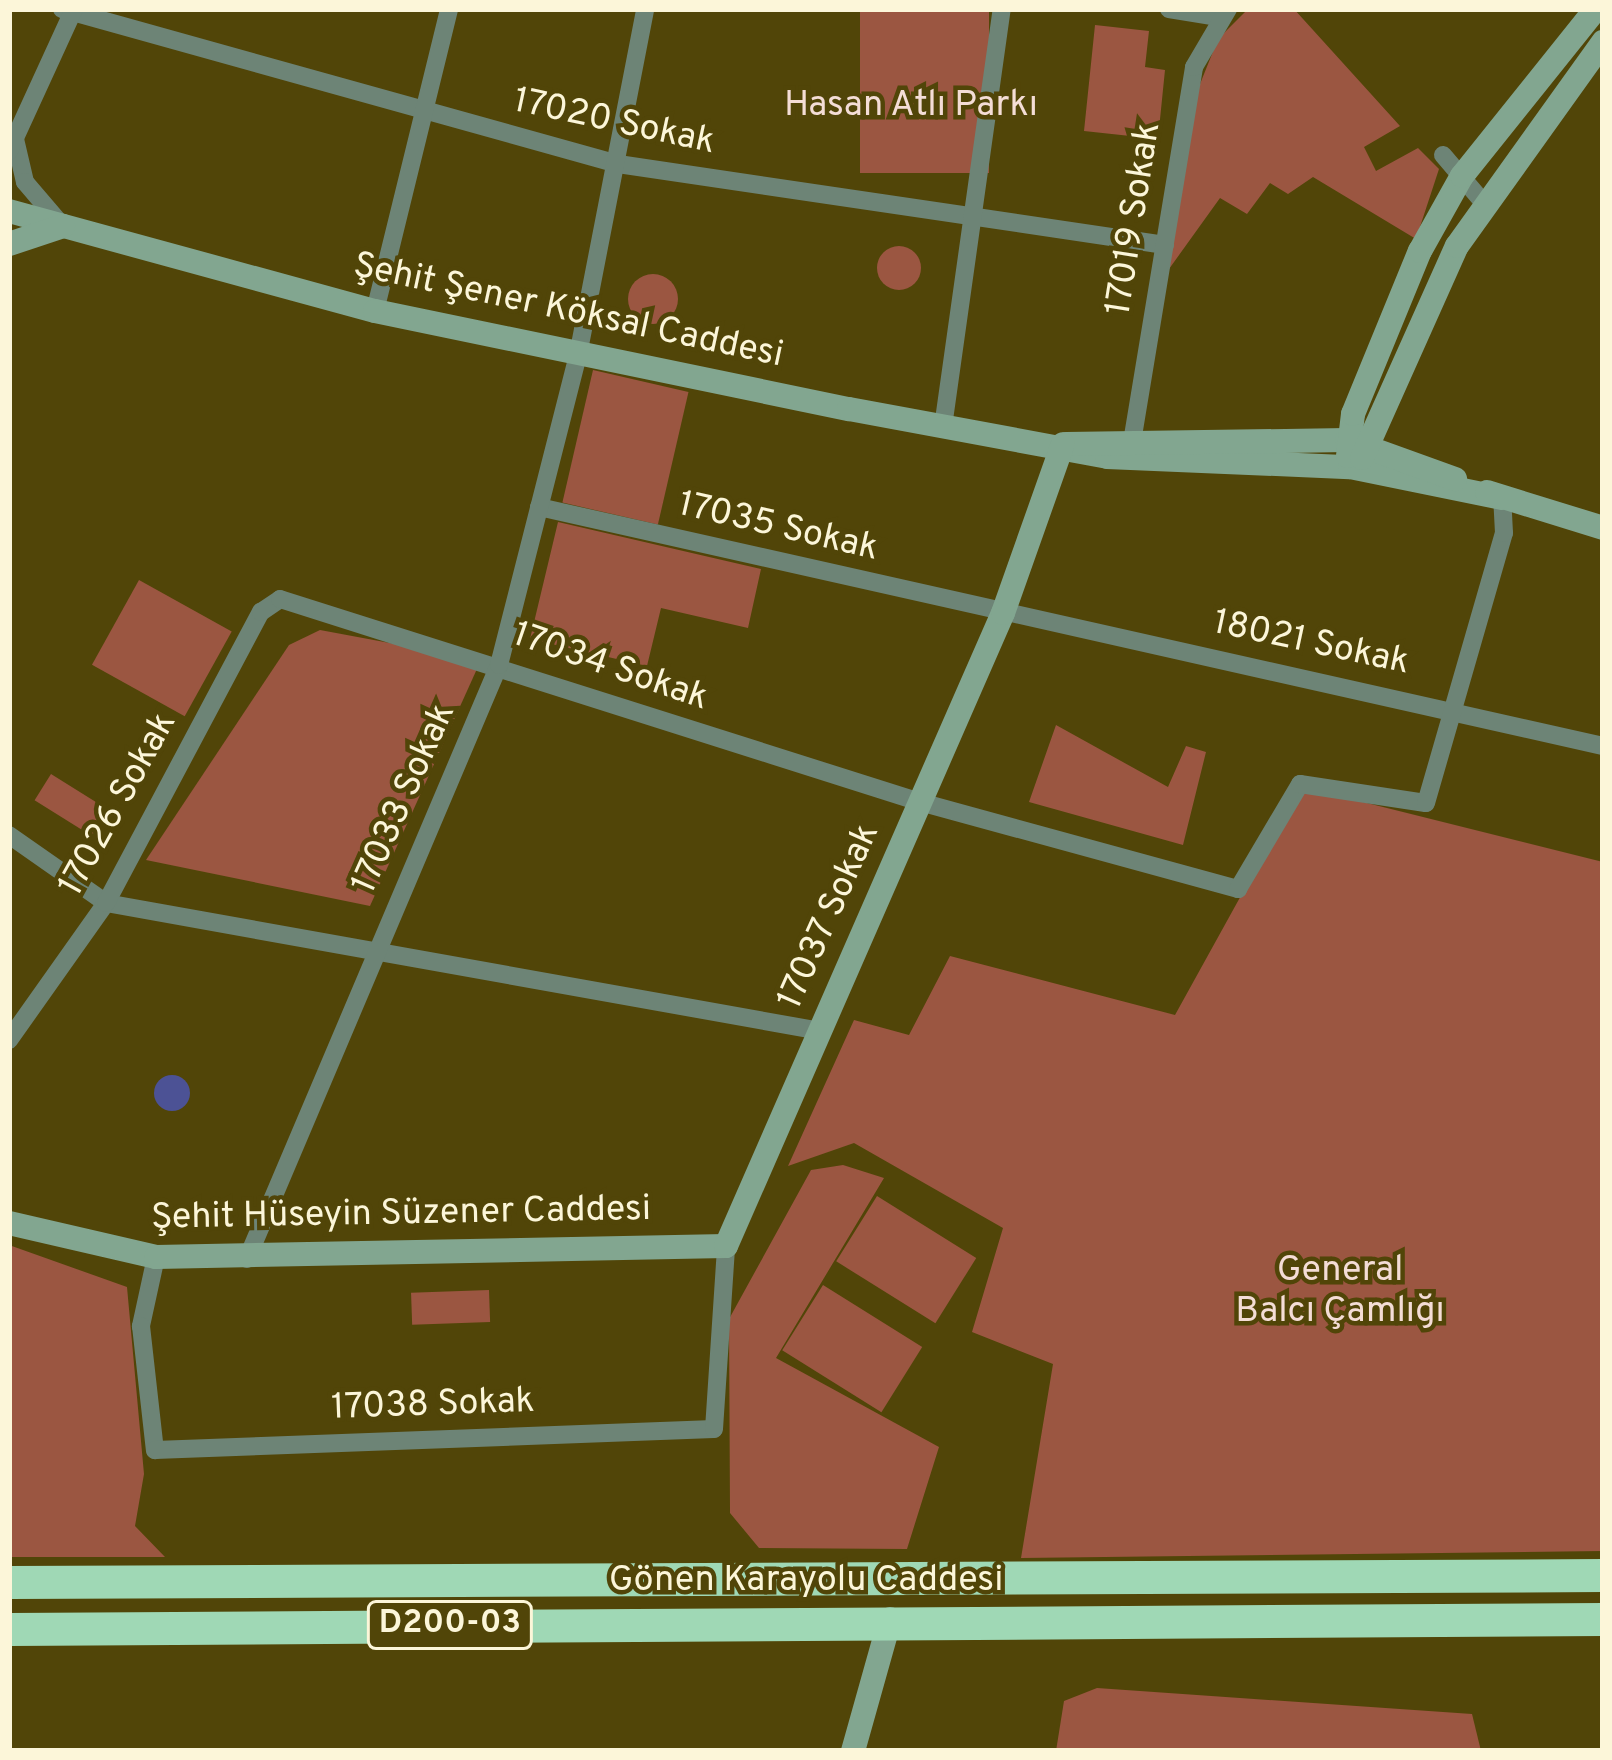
<!DOCTYPE html>
<html>
<head>
<meta charset="utf-8">
<style>
  body { margin:0 }
  #map { position:relative; width:1612px; height:1760px; overflow:hidden; background:#514508; font-family:Overpass,sans-serif }
  div>[style] { position:absolute }
  [style*='--x'] { left:calc(var(--x)*1px); top:calc(var(--y)*1px); width:calc(var(--w)*1px); rotate:calc(var(--a)*1deg) }
  .green>* { inset:0; background:#9b5641; transform-origin:0 0 }
  .round { border-radius:50% }
  .water>* { inset:0; background:#4c5295 }
  .street>* { height:18px; margin:-9px; padding:0 9px; transform-origin:9px; border-radius:9px; background:#6d8476 }
  .secondary>* { height:24px; margin:-12px; padding:0 12px; transform-origin:12px; border-radius:12px; background:#82a690 }
  .highway>* { height:33px; margin:-16.5px; padding:0 16.5px; transform-origin:16.5px; border-radius:16.5px; background:#9fd8b5 }
  span { translate:-50% -50%; white-space:nowrap; text-align:center; line-height:1.15; -webkit-text-stroke:9px #514508; paint-order:stroke }
  .shield-label span { padding:3px 9px; background:#514508; border:3px solid; border-radius:9px; -webkit-text-stroke-width:0 }
  .shield-label { font-size:33px; color:#fcf6d9; font-weight:700 }
  .park-label { font-size:36px; color:#f4ddd6 }
  .street-label { font-size:36px; color:#fcf6d9 }
  .frame { position:absolute; inset:0; border:12px solid #fcf6d9; pointer-events:none }
</style>
</head>
<body>
<div id="map">
  <div class="green">
    <div style="left:860px;top:9px;width:129px;height:164px"></div>
    <div style="clip-path:polygon(1248px 9px,1294px 9px,1400px 126px,1364px 147px,1376px 171px,1418px 148px,1439px 169px,1416px 239px,1313px 177px,1288px 194px,1270px 183px,1247px 214px,1220px 198px,1164px 276px,1194px 99px,1218px 39px)"></div>
    <div style="clip-path:polygon(1095px 25px,1149px 31px,1145px 67px,1165px 70px,1158px 139px,1084px 131px)"></div>
    <div class="round" style="left:877px;top:246px;width:44px;height:44px"></div>
    <div class="round" style="left:628px;top:274px;width:50px;height:50px"></div>
    <div style="left:593px;top:370px;width:98px;height:136px;rotate:13deg"></div>
    <div style="clip-path:polygon(558px 522px,761px 569px,748px 628px,661px 608px,647px 666px,530px 639px)"></div>
    <div style="left:139px;top:580px;width:106px;height:97px;rotate:29deg"></div>
    <div style="clip-path:polygon(320px 630px,481px 660px,370px 906px,146px 860px,289px 645px)"></div>
    <div style="clip-path:polygon(1056px 725px,1168px 787px,1186px 746px,1206px 752px,1183px 845px,1029px 802px)"></div>
    <div style="left:51px;top:774px;width:68px;height:31px;rotate:32deg"></div>
    <div style="clip-path:polygon(1311px 789px,1603px 862px,1603px 1551px,1021px 1558px,1053px 1364px,972px 1332px,1003px 1228px,854px 1143px,788px 1166px,854px 1020px,909px 1035px,950px 956px,1175px 1015px,1295px 798px)"></div>
    <div style="clip-path:polygon(843px 1165px,884px 1178px,776px 1358px,939px 1447px,907px 1549px,759px 1548px,730px 1513px,729px 1319px,811px 1170px)"></div>
    <div style="left:877px;top:1196px;width:117px;height:77px;rotate:32deg"></div>
    <div style="clip-path:polygon(9px 1245px,127px 1287px,144px 1474px,135px 1526px,165px 1557px,9px 1557px)"></div>
    <div style="left:823px;top:1285px;width:117px;height:77px;rotate:32deg"></div>
    <div style="left:489px;top:1290px;width:32px;height:78px;rotate:88deg"></div>
    <div style="clip-path:polygon(1097px 1688px,1472px 1714px,1481px 1751px,1056px 1751px,1064px 1701px)"></div>
  </div>
  <div class="water">
    <div class="round" style="left:154px;top:1075px;width:36px;height:36px"></div>
  </div>
  <div class="street">
    <div style="--x:62;--y:9;--w:577;--a:15.58"></div>
    <div style="--x:618;--y:164;--w:553;--a:8.42"></div>
    <div style="--x:1169;--y:9;--w:50;--a:9.3"></div>
    <div style="--x:15;--y:139;--w:44;--a:76.9"></div>
    <div style="--x:25;--y:182;--w:54;--a:49.5"></div>
    <div style="--x:9;--y:151;--w:156;--a:-65.4"></div>
    <div style="--x:1443;--y:155;--w:62;--a:49.6"></div>
    <div style="--x:375;--y:311;--w:311;--a:-76.2"></div>
    <div style="--x:943;--y:427;--w:422;--a:-82"></div>
    <div style="--x:1133;--y:436;--w:374;--a:-80.6"></div>
    <div style="--x:1194;--y:67;--w:67;--a:-59.6"></div>
    <div style="--x:539;--y:507;--w:1091;--a:12.66"></div>
    <div style="--x:9;--y:835;--w:118;--a:35"></div>
    <div style="--x:106;--y:903;--w:725;--a:10.16"></div>
    <div style="--x:9;--y:1040;--w:168;--a:-54.7"></div>
    <div style="--x:106;--y:903;--w:330;--a:-62"></div>
    <div style="--x:261;--y:612;--w:23;--a:-34"></div>
    <div style="--x:280;--y:599;--w:671;--a:17.6"></div>
    <div style="--x:920;--y:802;--w:330;--a:15.3"></div>
    <div style="--x:1238;--y:889;--w:122;--a:-59.4"></div>
    <div style="--x:1300;--y:784;--w:127;--a:8.6"></div>
    <div style="--x:1426;--y:803;--w:281;--a:-73.9"></div>
    <div style="--x:1504;--y:533;--w:35;--a:-93"></div>
    <div style="--x:156;--y:1257;--w:71;--a:102.3"></div>
    <div style="--x:141;--y:1326;--w:125;--a:83.6"></div>
    <div style="--x:155;--y:1450;--w:559;--a:-2.15"></div>
    <div style="--x:714;--y:1429;--w:183;--a:-86.2"></div>
    <div style="--x:247;--y:1259;--w:645;--a:-67.01"></div>
    <div style="--x:499;--y:665;--w:325;--a:-75.7"></div>
    <div style="--x:579;--y:350;--w:347;--a:-79"></div>
  </div>
  <div class="secondary">
    <div style="--x:9;--y:211;--w:379;--a:15.3"></div>
    <div style="--x:375;--y:311;--w:484;--a:11.7"></div>
    <div style="--x:849;--y:409;--w:262;--a:10.5"></div>
    <div style="--x:1107;--y:457;--w:243;--a:2.4"></div>
    <div style="--x:1350;--y:467;--w:155;--a:11.5"></div>
    <div style="--x:9;--y:244;--w:57;--a:-18.4"></div>
    <div style="--x:1066;--y:444;--w:281;--a:-0.8"></div>
    <div style="--x:1347;--y:440;--w:115;--a:19.9"></div>
    <div style="--x:1348;--y:456;--w:42;--a:-83.2"></div>
    <div style="--x:1353;--y:414;--w:176;--a:-67.7"></div>
    <div style="--x:1420;--y:251;--w:86;--a:-60.8"></div>
    <div style="--x:1462;--y:176;--w:214;--a:-51.3"></div>
    <div style="--x:1362;--y:458;--w:232;--a:-65.9"></div>
    <div style="--x:1457;--y:246;--w:251;--a:-54.4"></div>
    <div style="--x:1487;--y:492;--w:121;--a:17.2"></div>
    <div style="--x:9;--y:1223;--w:151;--a:13"></div>
    <div style="--x:156;--y:1257;--w:570;--a:-1.11"></div>
    <div style="--x:726;--y:1246;--w:691;--a:-66.37"></div>
    <div style="--x:1003;--y:613;--w:179;--a:-70.5"></div>
    <div style="--x:853;--y:1751;--w:137;--a:-74.3"></div>
  </div>
  <div class="highway">
    <div style="--x:9;--y:1582;--w:1594;--a:-0.25"></div>
    <div style="--x:9;--y:1629;--w:1594;--a:-0.36"></div>
  </div>
  <div class="shield-label">
    <span style="left:450px;top:1625px">D200-03</span>
  </div>
  <div class="park-label">
    <span style="left:911px;top:107px">Hasan Atlı Parkı</span>
    <span style="left:1340px;top:1292px">General<br>Balcı Çamlığı</span>
  </div>
  <div class="street-label">
    <span style="left:614px;top:123px;rotate:12deg">17020 Sokak</span>
    <span style="left:1135px;top:219px;rotate:-81deg">17019 Sokak</span>
    <span style="left:568px;top:312px;rotate:12deg">Şehit Şener Köksal Caddesi</span>
    <span style="left:778px;top:528px;rotate:13deg">17035 Sokak</span>
    <span style="left:1311px;top:644px;rotate:12deg">18021 Sokak</span>
    <span style="left:610px;top:668px;rotate:19deg">17034 Sokak</span>
    <span style="left:405px;top:799px;rotate:-66deg">17033 Sokak</span>
    <span style="left:119px;top:805px;rotate:-61deg">17026 Sokak</span>
    <span style="left:830px;top:917px;rotate:-66deg">17037 Sokak</span>
    <span style="left:401px;top:1215px;rotate:-1deg">Şehit Hüseyin Süzener Caddesi</span>
    <span style="left:433px;top:1406px;rotate:-2deg">17038 Sokak</span>
    <span style="left:806px;top:1582px">Gönen Karayolu Caddesi</span>
  </div>
  <div class="frame"></div>
</div>
</body>
</html>
